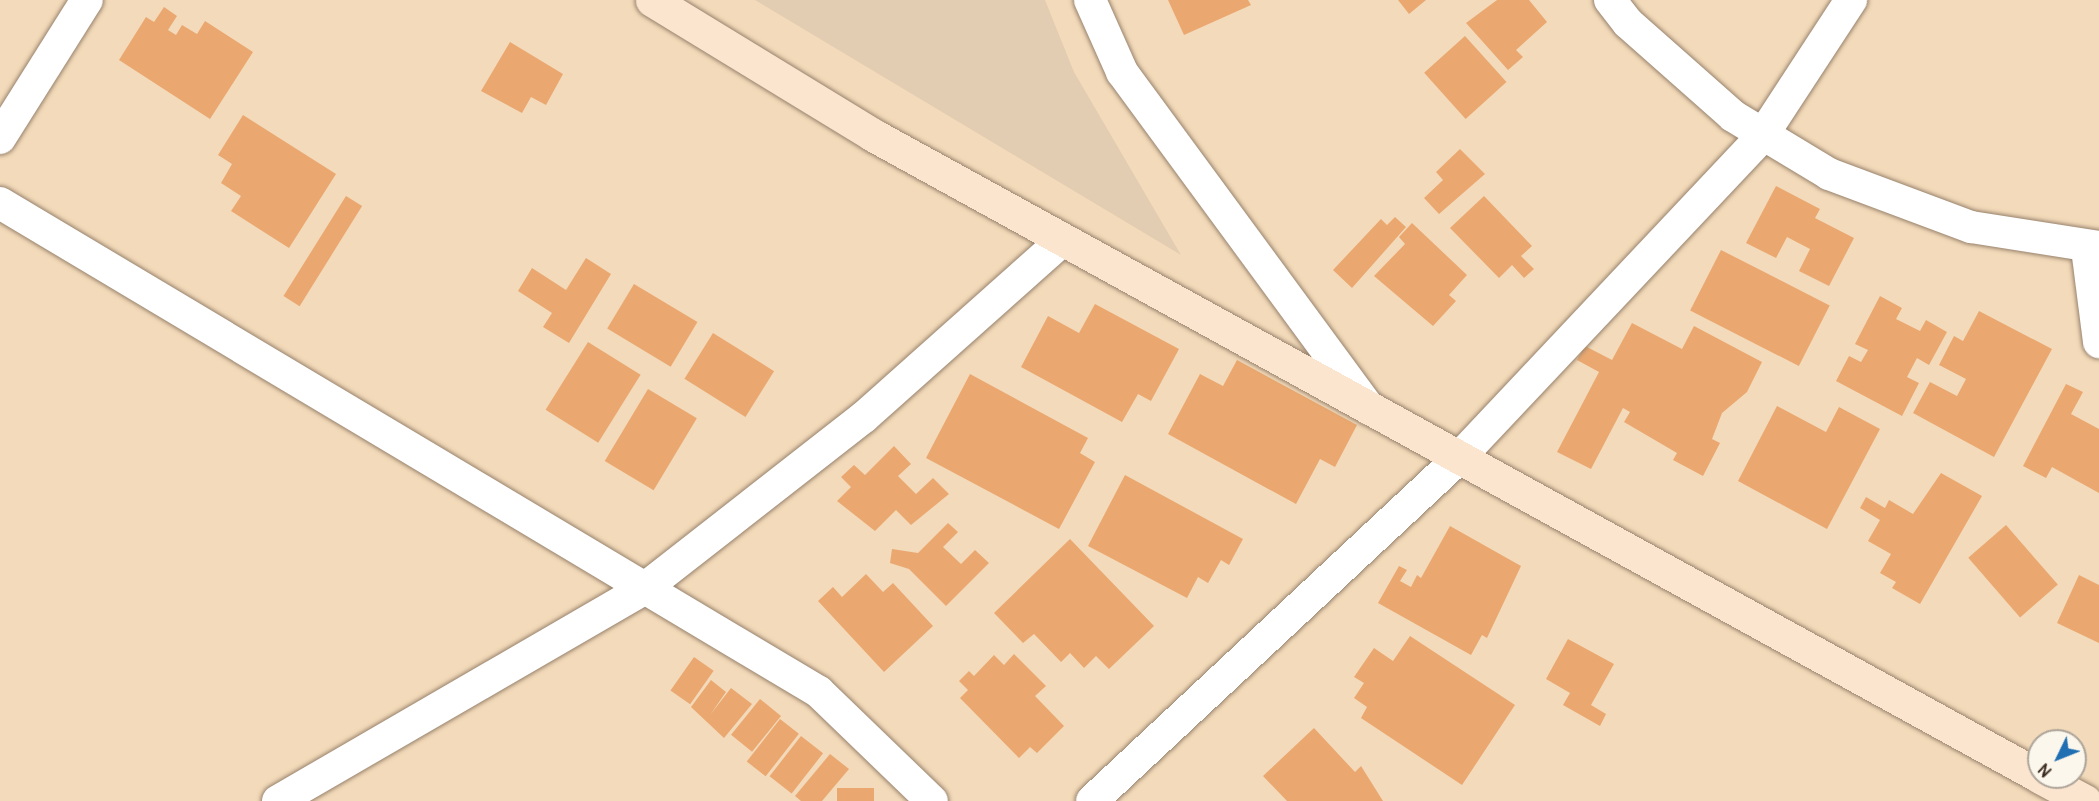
<!DOCTYPE html>
<html>
<head>
<meta charset="utf-8">
<style>
  body { margin:0 }
  #map { position:relative; width:2099px; height:801px; overflow:hidden; background:#f3daba; font-family:Pangolin,sans-serif }
  div>[style] { position:absolute }
  [style*='--x'] { left:calc(var(--x)*1px); top:calc(var(--y)*1px); width:calc(var(--w)*1px); rotate:calc(var(--a)*1deg) }
  .built>* { inset:0; background:#e3cdb2 }
  .building>* { inset:0; background:#eaa870; transform-origin:0 0 }
  .roads { filter:drop-shadow(0 0 2px #97826c) drop-shadow(0 0 2px #97826c) }
  .street>* { height:32px; margin:-16px; padding:0 16px; transform-origin:16px; border-radius:16px; background:#fff }
  .secondary>* { height:33px; margin:-16.5px; padding:0 16.5px; transform-origin:16.5px; border-radius:16.5px; background:#fce5cf }
  span { translate:-50% -50%; white-space:nowrap; text-align:center; line-height:1.15; -webkit-text-stroke:4.5px #fbf7ec; paint-order:stroke }
  .north { position:absolute; left:2027px; top:729px; width:60px; height:60px; box-sizing:border-box; background:#fbf7ec; border:2px solid #aea59a; border-radius:50%; rotate:227deg; font-size:16px; font-weight:700; line-height:24px; text-align:center; color:#3b2a1e }
  .north::after { content:''; display:block; margin:auto; width:21px; height:27px; background:#1f6fb2; clip-path:polygon(50% 0,100% 100%,50% 72%,0 100%) }
</style>
</head>
<body>
<div id="map">
  <div class="built">
    <div style="clip-path:polygon(755px 0,1045px 0,1074px 72px,1181px 255px)"></div>
  </div>
  <div class="building">
    <div style="clip-path:polygon(1168px 0,1248px 0,1251px 5px,1184px 35px)"></div>
    <div style="clip-path:polygon(1398px 0,1426px 0,1409px 14px)"></div>
    <div style="clip-path:polygon(1497px 0,1529px 0,1547px 22px,1516px 50px,1523px 57px,1508px 70px,1466px 23px)"></div>
    <div style="clip-path:polygon(164px 7px,177px 16px,168px 30px,176px 35px,182px 25px,197px 34px,205px 21px,253px 52px,210px 119px,119px 60px,146px 17px,154px 22px)"></div>
    <div style="left:1465px;top:36px;width:62px;height:55px;rotate:48deg"></div>
    <div style="clip-path:polygon(510px 42px,563px 74px,546px 105px,531px 97px,522px 113px,481px 91px)"></div>
    <div style="clip-path:polygon(243px 115px,336px 174px,289px 248px,231px 211px,241px 196px,221px 183px,232px 164px,218px 155px)"></div>
    <div style="clip-path:polygon(1460px 149px,1485px 174px,1439px 214px,1424px 198px,1443px 180px,1436px 172px)"></div>
    <div style="clip-path:polygon(1776px 186px,1820px 209px,1815px 218px,1854px 238px,1829px 286px,1799px 271px,1810px 249px,1787px 237px,1776px 258px,1746px 243px)"></div>
    <div style="left:346px;top:196px;width:19px;height:118px;rotate:32deg"></div>
    <div style="clip-path:polygon(1484px 196px,1532px 246px,1521px 256px,1534px 269px,1524px 278px,1512px 265px,1499px 278px,1450px 228px)"></div>
    <div style="clip-path:polygon(1395px 217px,1406px 227px,1352px 288px,1333px 270px,1381px 219px,1387px 225px)"></div>
    <div style="clip-path:polygon(1412px 223px,1467px 275px,1449px 295px,1456px 301px,1433px 326px,1374px 276px,1405px 244px,1399px 237px)"></div>
    <div style="left:1721px;top:250px;width:122px;height:68px;rotate:27deg"></div>
    <div style="clip-path:polygon(586px 258px,611px 274px,569px 343px,543px 327px,552px 313px,518px 291px,532px 268px,566px 290px)"></div>
    <div style="left:634px;top:284px;width:74px;height:52px;rotate:31deg"></div>
    <div style="clip-path:polygon(1880px 296px,1902px 308px,1896px 319px,1920px 331px,1926px 320px,1947px 332px,1929px 365px,1917px 358px,1907px 377px,1919px 383px,1902px 416px,1836px 381px,1849px 356px,1861px 362px,1868px 350px,1855px 344px)"></div>
    <div style="clip-path:polygon(1095px 304px,1179px 349px,1151px 401px,1138px 394px,1122px 422px,1021px 367px,1048px 316px,1079px 333px)"></div>
    <div style="clip-path:polygon(1979px 311px,2052px 349px,1994px 457px,1913px 413px,1930px 382px,1957px 396px,1966px 379px,1939px 365px,1954px 336px,1963px 341px)"></div>
    <div style="clip-path:polygon(1632px 323px,1682px 349px,1694px 326px,1762px 362px,1747px 392px,1722px 413px,1712px 439px,1720px 443px,1703px 476px,1673px 460px,1677px 453px,1624px 422px,1630px 412px,1623px 408px,1591px 469px,1557px 452px,1599px 372px,1577px 360px,1585px 346px,1612px 360px)"></div>
    <div style="left:713px;top:333px;width:72px;height:54px;rotate:32deg"></div>
    <div style="left:588px;top:342px;width:62px;height:80px;rotate:32deg"></div>
    <div style="clip-path:polygon(1237px 360px,1357px 425px,1335px 467px,1320px 459px,1296px 504px,1168px 434px,1200px 374px,1223px 386px)"></div>
    <div style="clip-path:polygon(970px 374px,1088px 438px,1080px 453px,1095px 462px,1059px 529px,926px 458px)"></div>
    <div style="clip-path:polygon(2066px 384px,2083px 392px,2071px 414px,2099px 429px,2099px 493px,2052px 467px,2046px 478px,2023px 466px)"></div>
    <div style="left:648px;top:389px;width:57px;height:84px;rotate:31deg"></div>
    <div style="clip-path:polygon(1777px 406px,1826px 432px,1839px 407px,1880px 429px,1827px 529px,1738px 481px)"></div>
    <div style="clip-path:polygon(894px 446px,911px 464px,898px 476px,916px 494px,933px 478px,949px 494px,911px 525px,896px 510px,875px 531px,837px 501px,851px 487px,841px 477px,854px 465px,865px 475px)"></div>
    <div style="clip-path:polygon(1941px 473px,1982px 496px,1920px 604px,1892px 588px,1896px 582px,1880px 573px,1891px 554px,1868px 541px,1880px 520px,1860px 508px,1866px 497px,1885px 508px,1889px 500px,1913px 514px)"></div>
    <div style="clip-path:polygon(1125px 475px,1243px 539px,1229px 565px,1221px 560px,1208px 583px,1198px 577px,1187px 598px,1088px 546px)"></div>
    <div style="clip-path:polygon(948px 523px,958px 532px,943px 547px,961px 564px,975px 550px,989px 563px,946px 606px,909px 569px,890px 563px,892px 549px,918px 553px)"></div>
    <div style="left:2006px;top:525px;width:79px;height:50px;rotate:49deg"></div>
    <div style="clip-path:polygon(1450px 526px,1521px 566px,1487px 638px,1482px 635px,1471px 655px,1378px 603px,1399px 566px,1407px 570px,1400px 581px,1411px 587px,1417px 575px,1421px 578px)"></div>
    <div style="clip-path:polygon(1070px 539px,1154px 626px,1109px 669px,1096px 656px,1084px 668px,1070px 653px,1061px 662px,1034px 634px,1023px 643px,994px 613px)"></div>
    <div style="clip-path:polygon(866px 574px,883px 592px,893px 583px,933px 626px,884px 672px,818px 601px,833px 587px,842px 597px)"></div>
    <div style="clip-path:polygon(2079px 575px,2099px 585px,2099px 643px,2057px 623px)"></div>
    <div style="clip-path:polygon(1410px 636px,1515px 705px,1462px 785px,1361px 718px,1367px 707px,1354px 698px,1364px 683px,1354px 677px,1374px 648px,1393px 661px)"></div>
    <div style="clip-path:polygon(1568px 639px,1614px 664px,1591px 705px,1606px 714px,1600px 726px,1563px 705px,1570px 693px,1546px 679px)"></div>
    <div style="clip-path:polygon(1014px 654px,1046px 686px,1035px 696px,1064px 726px,1037px 753px,1030px 747px,1019px 758px,960px 698px,968px 690px,959px 681px,969px 671px,974px 676px,994px 655px,1004px 665px)"></div>
    <div style="left:694px;top:657px;width:24px;height:41px;rotate:35deg"></div>
    <div style="clip-path:polygon(711px 680px,726px 692px,710px 715px,731px 688px,752px 704px,724px 738px,691px 707px)"></div>
    <div style="left:760px;top:699px;width:27px;height:46px;rotate:39deg"></div>
    <div style="left:780px;top:719px;width:24px;height:54px;rotate:38deg"></div>
    <div style="clip-path:polygon(1314px 728px,1355px 772px,1361px 766px,1383px 801px,1287px 801px,1263px 776px)"></div>
    <div style="left:801px;top:736px;width:28px;height:51px;rotate:38deg"></div>
    <div style="clip-path:polygon(830px 754px,849px 769px,822px 801px,801px 801px,795px 796px)"></div>
    <div style="left:837px;top:788px;width:37px;height:13px"></div>
  </div>
  <div class="roads">
    <div class="street">
      <div style="--x:1090;--y:0;--w:79;--a:66"></div>
      <div style="--x:1122;--y:72;--w:418;--a:53.7"></div>
      <div style="--x:1610;--y:0;--w:29;--a:52"></div>
      <div style="--x:1628;--y:23;--w:140;--a:41.5"></div>
      <div style="--x:1733;--y:116;--w:112;--a:31.1"></div>
      <div style="--x:1829;--y:174;--w:152;--a:20.5"></div>
      <div style="--x:1971;--y:227;--w:130;--a:8.9"></div>
      <div style="--x:0;--y:138;--w:163;--a:-57.8"></div>
      <div style="--x:0;--y:203;--w:954;--a:30.84"></div>
      <div style="--x:819;--y:692;--w:157;--a:44"></div>
      <div style="--x:2087;--y:248;--w:95;--a:82.7"></div>
      <div style="--x:278;--y:801;--w:424;--a:-30.1"></div>
      <div style="--x:645;--y:588;--w:278;--a:-38"></div>
      <div style="--x:864;--y:417;--w:266;--a:-41.7"></div>
      <div style="--x:1092;--y:801;--w:501;--a:-43.06"></div>
      <div style="--x:1458;--y:459;--w:444;--a:-46.7"></div>
      <div style="--x:1762;--y:136;--w:163;--a:-56.8"></div>
    </div>
    <div class="secondary">
      <div style="--x:652;--y:0;--w:259;--a:31.4"></div>
      <div style="--x:873;--y:135;--w:1331;--a:28.8"></div>
      <div style="--x:2040;--y:777;--w:51;--a:28.1"></div>
    </div>
  </div>
  <div class="north">N</div>
</div>
</body>
</html>
